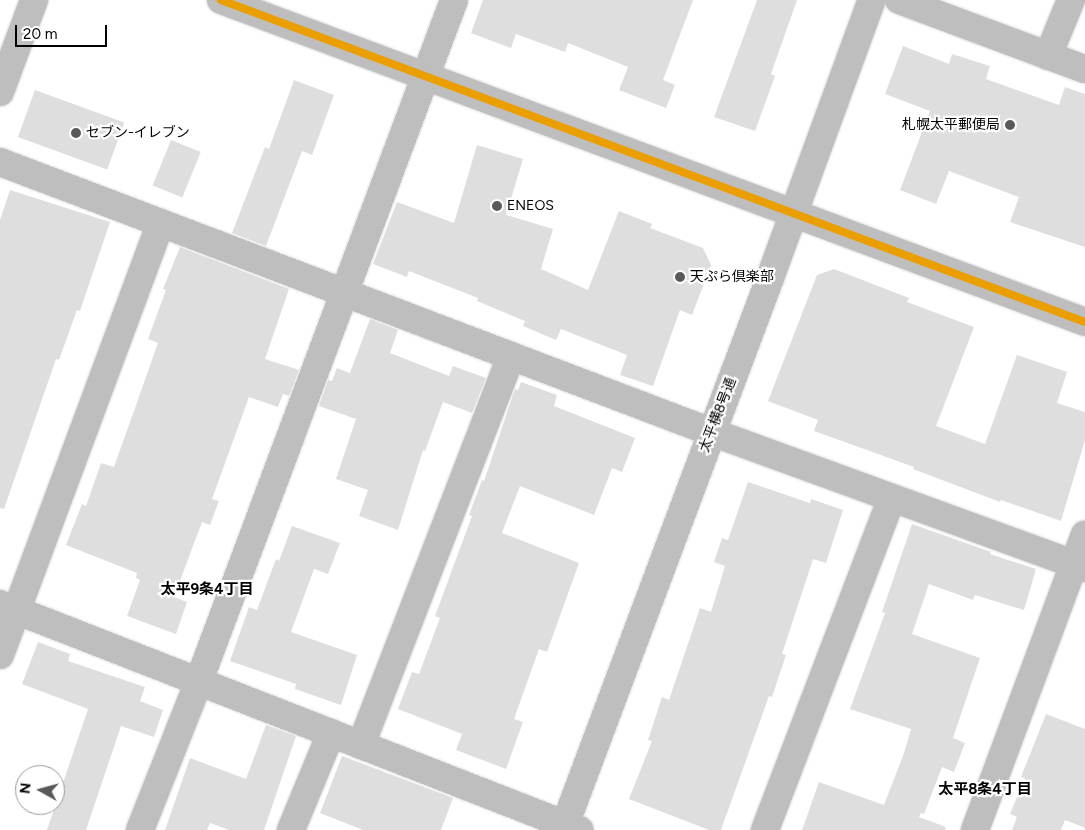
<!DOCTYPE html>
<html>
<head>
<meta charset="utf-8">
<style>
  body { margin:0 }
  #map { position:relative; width:1085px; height:830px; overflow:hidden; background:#fff; font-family:Figtree,"Noto Sans JP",sans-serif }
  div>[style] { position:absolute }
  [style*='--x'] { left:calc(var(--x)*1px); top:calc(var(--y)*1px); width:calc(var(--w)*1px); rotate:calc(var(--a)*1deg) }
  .building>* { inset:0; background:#dedede; transform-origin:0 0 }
  .roads { filter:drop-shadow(0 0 1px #dbdbdb) drop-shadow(0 0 1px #dbdbdb) }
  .minor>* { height:28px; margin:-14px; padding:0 14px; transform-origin:14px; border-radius:14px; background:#bebebe }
  .major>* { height:28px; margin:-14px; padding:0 14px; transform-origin:14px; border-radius:14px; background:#bebebe }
  .bus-1>* { height:8px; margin:-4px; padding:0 4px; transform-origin:4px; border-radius:4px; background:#eb9e00 }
  .dots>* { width:14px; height:14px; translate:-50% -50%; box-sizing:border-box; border:2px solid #fff; border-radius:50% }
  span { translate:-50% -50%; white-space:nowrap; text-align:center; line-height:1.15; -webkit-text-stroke:4.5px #fff; paint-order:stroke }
  .poi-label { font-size:14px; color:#000 }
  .right { translate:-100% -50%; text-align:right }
  .left { translate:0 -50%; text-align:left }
  .street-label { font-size:14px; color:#000 }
  .neighbourhood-label { font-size:15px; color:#000; font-weight:700 }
  .north { position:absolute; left:15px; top:765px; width:50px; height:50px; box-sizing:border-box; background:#fff; border:1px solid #999; border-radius:50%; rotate:277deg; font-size:14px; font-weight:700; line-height:20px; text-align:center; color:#000 }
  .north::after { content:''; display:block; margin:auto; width:18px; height:22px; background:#595959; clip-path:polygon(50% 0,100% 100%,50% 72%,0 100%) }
  .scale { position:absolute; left:15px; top:25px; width:92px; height:22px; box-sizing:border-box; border:2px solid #000; border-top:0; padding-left:6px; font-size:15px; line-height:18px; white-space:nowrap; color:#000; -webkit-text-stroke:4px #fff; paint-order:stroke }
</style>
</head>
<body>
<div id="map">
  <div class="building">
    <div style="clip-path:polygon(483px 0,693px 0,663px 80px,675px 85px,666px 108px,619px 90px,628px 67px,568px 43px,565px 52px,516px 34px,511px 48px,471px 33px)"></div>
    <div style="clip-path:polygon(757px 0,797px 0,771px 74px,775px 76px,755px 131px,714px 117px)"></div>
    <div style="clip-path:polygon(903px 46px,949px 64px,952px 54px,990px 66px,986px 79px,1059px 105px,1065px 87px,1085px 94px,1085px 247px,1010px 222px,1019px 197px,949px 171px,936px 204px,900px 190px,930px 111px,885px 94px)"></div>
    <div style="clip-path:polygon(294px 80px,334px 95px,312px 155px,302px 151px,266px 246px,232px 233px,265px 147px,269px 149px)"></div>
    <div style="left:35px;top:90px;width:95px;height:50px;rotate:20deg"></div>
    <div style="left:171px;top:140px;width:32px;height:49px;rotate:22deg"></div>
    <div style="clip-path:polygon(477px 145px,523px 159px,506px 215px,553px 229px,541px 269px,588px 290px,619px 211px,652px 224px,650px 228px,703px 248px,711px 265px,692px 315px,680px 310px,653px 386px,620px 375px,627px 355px,561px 329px,556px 340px,523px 326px,525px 321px,477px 301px,478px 298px,409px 271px,407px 277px,373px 264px,397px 202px,454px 223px)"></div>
    <div style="clip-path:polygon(10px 190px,110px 222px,80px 311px,77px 310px,59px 360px,56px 359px,4px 509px,0 508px,0 220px)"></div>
    <div style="clip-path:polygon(180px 247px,289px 289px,265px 359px,299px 370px,289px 396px,283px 394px,278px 407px,249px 397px,212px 499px,219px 501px,210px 525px,202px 522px,174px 597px,187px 602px,176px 634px,127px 616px,140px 580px,136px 578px,137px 573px,66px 545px,82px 504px,86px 506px,101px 463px,114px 467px,158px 343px,148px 339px,166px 290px,163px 289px)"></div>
    <div style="clip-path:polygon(834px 269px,909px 298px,907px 302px,974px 327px,936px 426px,985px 444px,1017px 355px,1067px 372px,1057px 403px,1085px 412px,1085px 440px,1061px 521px,1001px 500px,1000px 502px,913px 469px,914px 467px,814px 431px,818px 420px,768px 401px,817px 275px)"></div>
    <div style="clip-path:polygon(370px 319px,398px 330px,390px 353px,449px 376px,453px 366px,486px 378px,472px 413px,443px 402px,425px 451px,423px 450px,398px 530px,359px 516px,368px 490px,336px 479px,356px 419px,319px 406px,328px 380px,332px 381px,337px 368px,350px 373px)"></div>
    <div style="clip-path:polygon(521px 382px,557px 395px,554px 406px,635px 438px,622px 472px,612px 468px,594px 515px,520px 486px,502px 533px,579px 563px,547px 652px,539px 649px,514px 719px,523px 722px,506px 769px,456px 750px,462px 734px,398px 709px,412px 672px,419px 674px,440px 618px,435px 616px,472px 516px,469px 515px,482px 480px,484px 481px,515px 389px,518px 390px)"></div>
    <div style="clip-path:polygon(748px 482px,810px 503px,811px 499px,843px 510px,826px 563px,813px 559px,782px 654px,786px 655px,772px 697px,769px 696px,721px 830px,709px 830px,629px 799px,652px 741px,648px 740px,662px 697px,669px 700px,700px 608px,711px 612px,725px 566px,714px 562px,722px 538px,728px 540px)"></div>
    <div style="clip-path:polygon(912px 524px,991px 552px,990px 554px,1036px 569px,1024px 610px,975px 595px,973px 600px,929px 584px,912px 634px,980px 658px,953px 738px,965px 743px,954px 772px,942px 767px,924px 814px,921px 813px,919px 817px,946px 827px,945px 830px,802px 830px,819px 782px,884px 805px,904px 753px,911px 729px,850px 709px,885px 613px,882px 612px)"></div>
    <div style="clip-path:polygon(292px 526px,340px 543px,328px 574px,314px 569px,291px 632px,357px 655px,341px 705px,295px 689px,296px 684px,230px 661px,249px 607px,257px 610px,276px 559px,279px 561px)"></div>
    <div style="clip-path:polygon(38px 642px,70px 654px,68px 661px,145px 687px,140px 701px,163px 710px,154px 737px,121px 726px,86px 830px,47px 830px,88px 709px,22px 684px)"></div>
    <div style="clip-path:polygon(1046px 714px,1085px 729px,1085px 828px,1065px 820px,1061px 830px,1012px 830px,1017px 817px,1010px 814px,1025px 778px,1021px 777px)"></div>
    <div style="clip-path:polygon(266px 725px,296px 736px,264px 830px,229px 830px,210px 823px,207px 830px,165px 830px,190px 758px,246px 779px)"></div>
    <div style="clip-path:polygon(342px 756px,453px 798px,441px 830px,363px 830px,320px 813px)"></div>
  </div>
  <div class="roads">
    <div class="minor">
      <div style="--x:899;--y:0;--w:198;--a:20.4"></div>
      <div style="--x:1048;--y:56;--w:61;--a:-67.7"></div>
      <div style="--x:0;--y:92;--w:98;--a:-69.7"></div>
      <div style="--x:0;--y:162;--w:761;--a:20.79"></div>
      <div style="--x:711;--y:432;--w:398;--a:20"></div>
      <div style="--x:0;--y:604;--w:622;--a:21.32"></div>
      <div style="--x:0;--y:655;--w:461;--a:-69.6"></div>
      <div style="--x:361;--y:745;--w:417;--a:-68.9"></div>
      <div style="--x:140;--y:830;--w:160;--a:-68.4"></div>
      <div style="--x:199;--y:681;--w:727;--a:-69.47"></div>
      <div style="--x:291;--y:830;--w:105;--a:-67.6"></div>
      <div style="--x:563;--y:830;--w:590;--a:-69.44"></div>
      <div style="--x:770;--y:278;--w:296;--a:-69.9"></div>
      <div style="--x:765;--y:830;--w:355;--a:-69.1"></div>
      <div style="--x:975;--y:830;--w:315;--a:-69.6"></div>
    </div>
    <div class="major">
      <div style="--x:221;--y:0;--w:922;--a:20.44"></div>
    </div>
  </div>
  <div class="bus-1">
    <div style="--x:221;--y:0;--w:922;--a:20.44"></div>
  </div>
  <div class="dots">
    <div style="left:1010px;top:125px;background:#595959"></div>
    <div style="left:76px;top:133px;background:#595959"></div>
    <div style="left:497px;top:206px;background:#595959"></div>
    <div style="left:680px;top:277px;background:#595959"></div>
  </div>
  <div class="poi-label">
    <span class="right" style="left:1000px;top:125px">札幌太平郵便局</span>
    <span class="left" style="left:86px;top:133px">セブン-イレブン</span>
    <span class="left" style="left:507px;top:206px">ENEOS</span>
    <span class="left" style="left:690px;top:277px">天ぷら倶楽部</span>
  </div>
  <div class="street-label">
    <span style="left:718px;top:415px;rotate:-69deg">太平横8号通</span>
  </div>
  <div class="neighbourhood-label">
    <span style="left:207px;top:590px">太平9条4丁目</span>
    <span style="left:985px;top:790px">太平8条4丁目</span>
  </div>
  <div class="north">N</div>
  <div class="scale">20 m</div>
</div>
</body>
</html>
